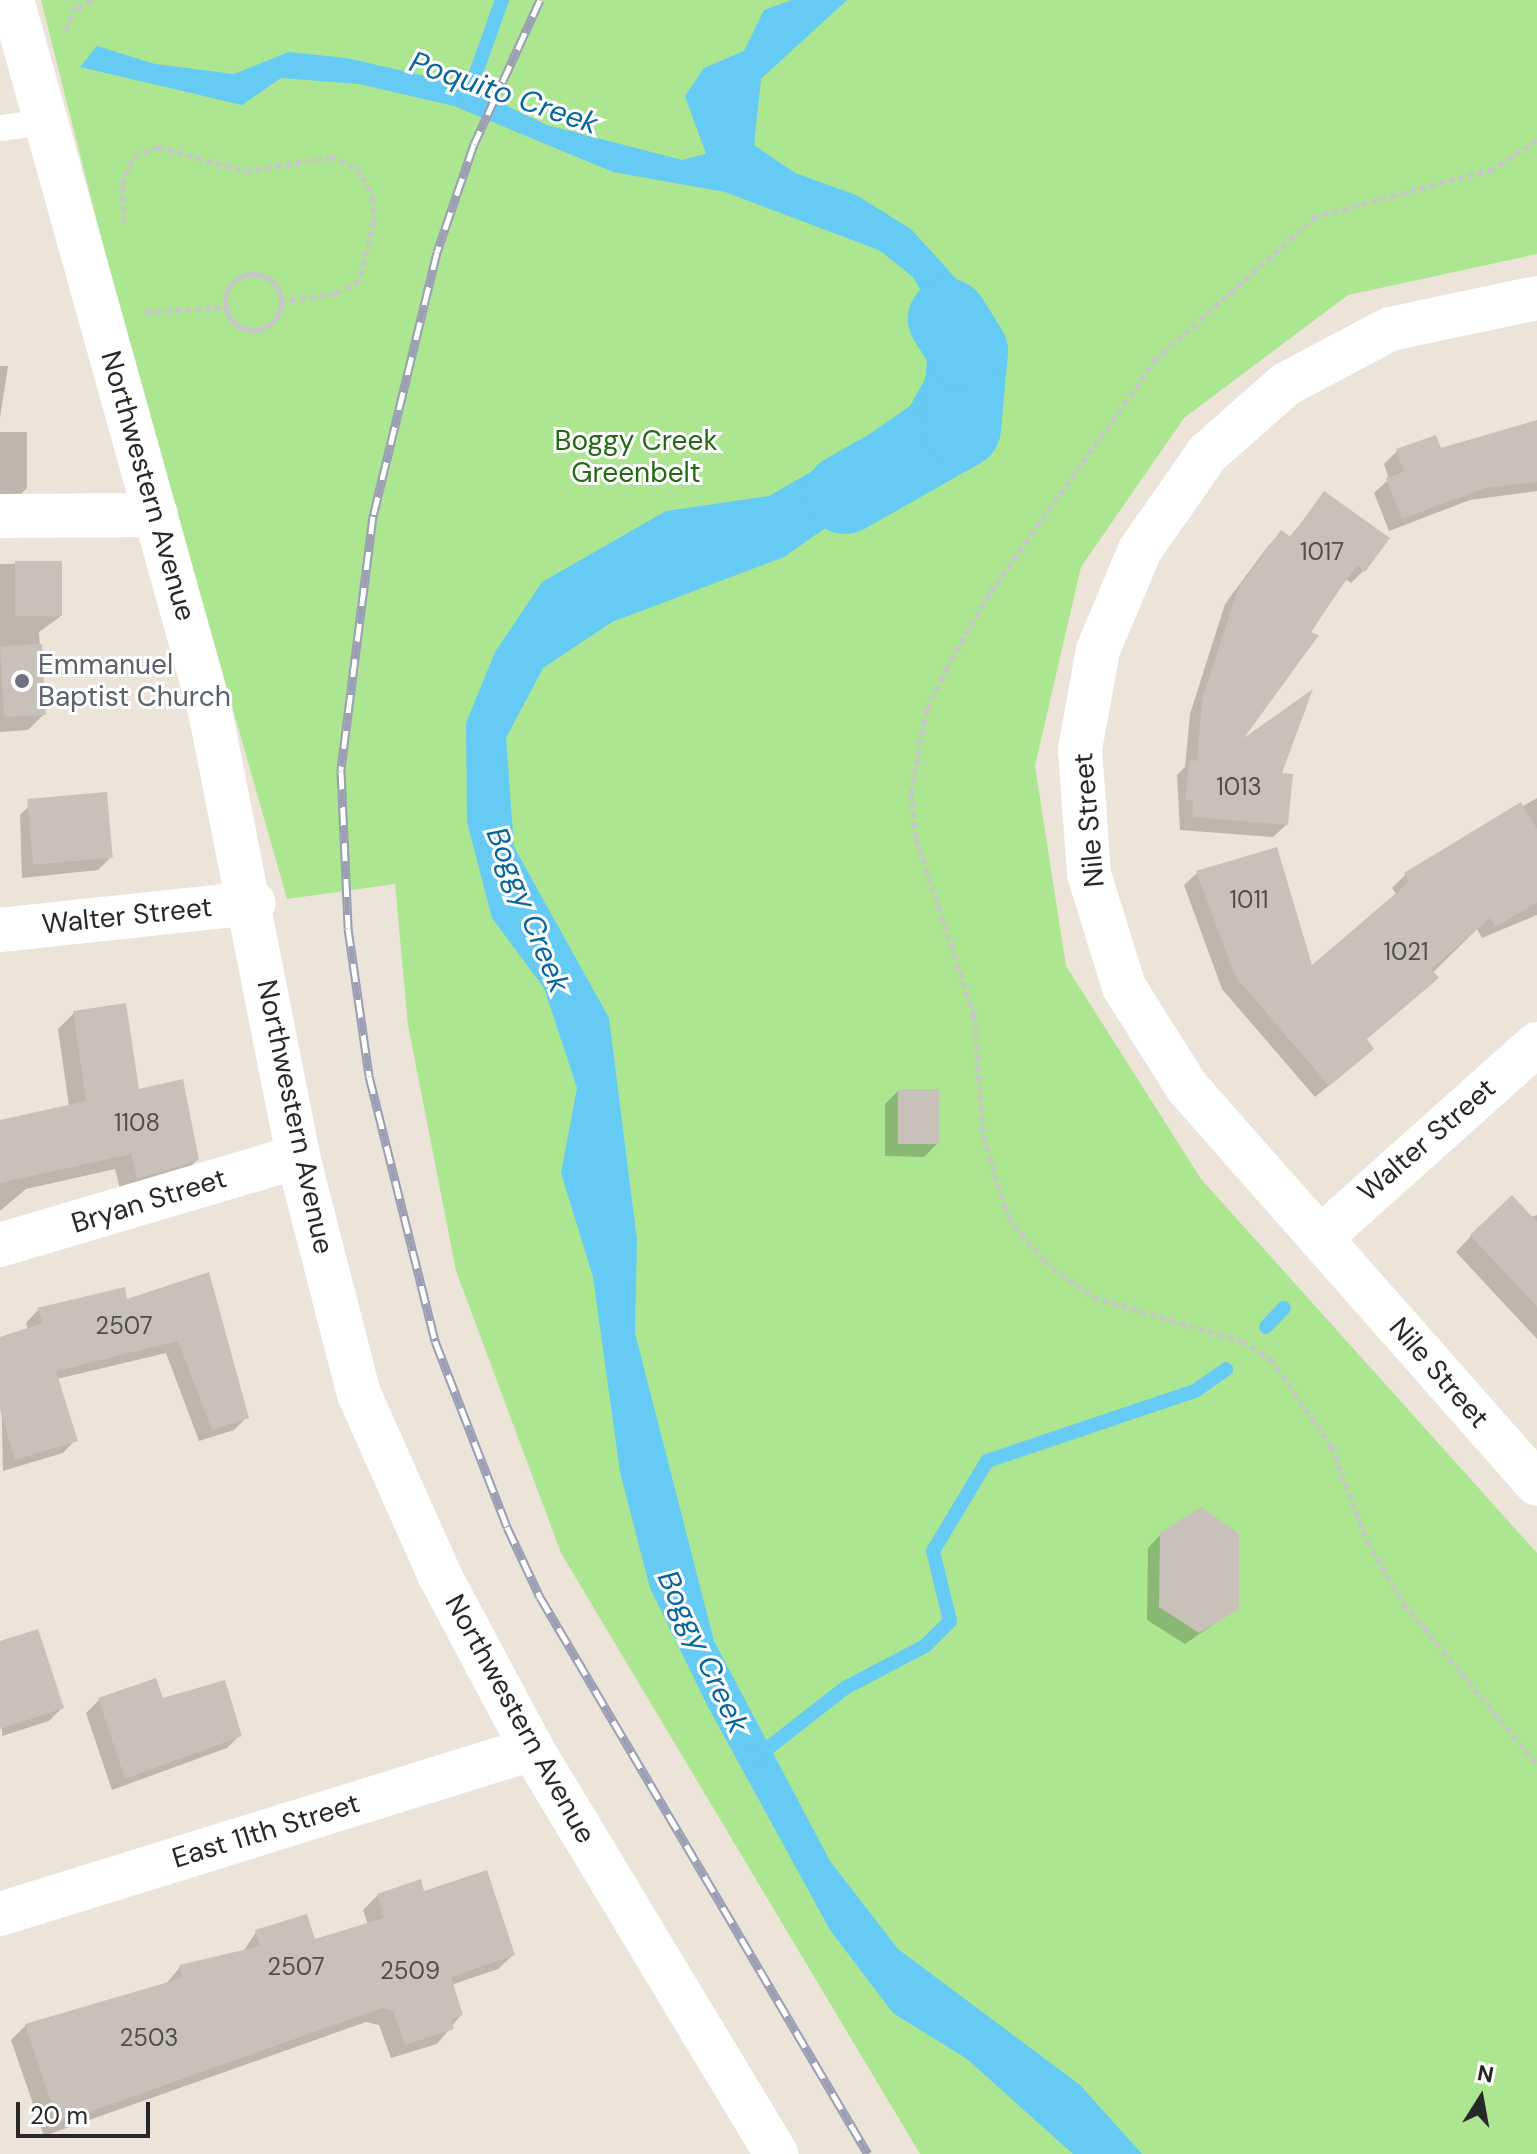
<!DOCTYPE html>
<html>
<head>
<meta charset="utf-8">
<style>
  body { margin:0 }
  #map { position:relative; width:1537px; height:2154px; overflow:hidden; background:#ece4d9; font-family:"DM Sans",sans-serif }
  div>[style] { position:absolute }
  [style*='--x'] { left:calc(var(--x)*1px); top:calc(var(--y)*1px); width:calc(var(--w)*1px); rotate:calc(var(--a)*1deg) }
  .green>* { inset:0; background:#ace691 }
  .water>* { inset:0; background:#65cbf5 }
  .shadow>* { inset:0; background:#0003 }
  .stream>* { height:14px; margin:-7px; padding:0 7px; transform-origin:7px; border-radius:7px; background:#65cbf5 }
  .river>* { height:80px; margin:-40px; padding:0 40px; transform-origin:40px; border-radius:40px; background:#65cbf5 }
  .building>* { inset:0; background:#c7c1b9; transform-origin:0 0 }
  .path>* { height:5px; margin-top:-2.5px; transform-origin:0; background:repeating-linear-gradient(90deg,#c7c7c7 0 6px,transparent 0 10px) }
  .path>.ring { margin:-2.5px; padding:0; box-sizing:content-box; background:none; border:5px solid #c7c7c7; border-radius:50% }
  .service>* { height:26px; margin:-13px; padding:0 13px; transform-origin:13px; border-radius:13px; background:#fff }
  .minor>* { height:44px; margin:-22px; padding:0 22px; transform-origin:22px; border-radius:22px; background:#fff }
  .rail>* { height:9px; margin-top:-4.5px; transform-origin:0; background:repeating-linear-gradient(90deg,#fff 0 18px,#9b9eb4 0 36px); box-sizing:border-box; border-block:2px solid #9b9eb4 }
  .dots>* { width:22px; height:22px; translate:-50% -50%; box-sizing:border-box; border:4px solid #fff; border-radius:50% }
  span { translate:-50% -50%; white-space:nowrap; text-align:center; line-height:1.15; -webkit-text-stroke:6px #fff; paint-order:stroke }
  .number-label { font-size:24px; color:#504e4c }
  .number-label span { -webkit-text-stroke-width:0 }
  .park-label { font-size:28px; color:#256815 }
  .street-label { font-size:28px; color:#282828 }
  .worship-label { font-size:28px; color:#5b616d }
  .left { translate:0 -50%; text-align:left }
  .water-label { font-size:30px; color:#06669e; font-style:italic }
  .north { position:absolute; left:1441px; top:2058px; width:80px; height:80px; -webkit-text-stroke:6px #fff; paint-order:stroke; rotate:11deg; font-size:22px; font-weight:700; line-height:32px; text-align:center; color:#282828 }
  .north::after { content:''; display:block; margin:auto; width:28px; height:36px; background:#282828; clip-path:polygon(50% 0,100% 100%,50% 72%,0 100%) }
  .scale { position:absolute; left:16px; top:2102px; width:134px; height:36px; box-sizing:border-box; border:4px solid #282828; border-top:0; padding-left:10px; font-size:24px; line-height:28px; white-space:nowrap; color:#282828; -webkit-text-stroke:6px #fff; paint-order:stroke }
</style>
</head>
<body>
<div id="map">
  <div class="green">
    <div style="clip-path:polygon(41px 0,1537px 0,1537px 254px,1348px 295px,1184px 418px,1081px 567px,1035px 766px,1066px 966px,1201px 1179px,1537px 1553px,1537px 2154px,920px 2154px,561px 1553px,456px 1271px,408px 1025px,395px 884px,287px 899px,120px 313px)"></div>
  </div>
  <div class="water">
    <div style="clip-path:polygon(792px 0,847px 0,761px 79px,754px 145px,795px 173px,856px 195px,911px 229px,960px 283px,990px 364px,977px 408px,891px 482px,784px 557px,612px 622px,543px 668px,506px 738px,514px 847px,609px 1018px,637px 1240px,635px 1333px,714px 1641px,830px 1861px,898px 1949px,1080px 2085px,1142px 2154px,1073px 2154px,967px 2059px,893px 2013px,830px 1930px,707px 1705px,650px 1588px,620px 1472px,593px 1277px,561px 1173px,577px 1088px,544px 988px,492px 918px,467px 822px,466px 723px,495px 652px,542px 582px,666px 511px,769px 496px,835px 458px,910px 406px,948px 338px,913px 277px,879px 250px,725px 192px,613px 172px,454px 106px,359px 84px,281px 78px,242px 105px,80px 67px,97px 46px,155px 64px,234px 74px,289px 52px,346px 58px,461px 84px,547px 125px,682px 160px,706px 154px,685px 96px,704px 68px,744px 51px,764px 10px)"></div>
  </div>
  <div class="shadow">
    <div style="clip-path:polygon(0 366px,8px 366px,0 418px)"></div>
    <div style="clip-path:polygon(1537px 423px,1537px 491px,1470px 500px,1389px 531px,1374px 493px,1389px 479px,1384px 464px,1397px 451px,1439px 450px)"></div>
    <div style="clip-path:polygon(0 432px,27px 432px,27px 488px,14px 501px,0 501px)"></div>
    <div style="clip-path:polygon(1324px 494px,1364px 570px,1351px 583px,1346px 579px,1237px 744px,1279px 775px,1286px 825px,1273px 837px,1180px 830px,1177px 775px,1185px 767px,1190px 714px,1225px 604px,1268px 546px,1281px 533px,1289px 538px)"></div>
    <div style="clip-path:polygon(60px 563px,60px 617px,39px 632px,44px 714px,28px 730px,0 732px,0 564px)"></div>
    <div style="clip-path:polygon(105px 794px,111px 857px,98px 870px,22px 878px,20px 815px,33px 802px)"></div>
    <div style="clip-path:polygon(1537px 798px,1537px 915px,1482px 938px,1477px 929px,1365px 1040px,1359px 1061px,1315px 1097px,1222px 989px,1184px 885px,1197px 873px,1311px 969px,1397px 895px,1392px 888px,1405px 875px)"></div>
    <div style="clip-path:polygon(74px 1013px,197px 1160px,180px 1176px,121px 1193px,115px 1169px,26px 1189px,0 1211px,0 1121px,69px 1106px,58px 1029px)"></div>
    <div style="clip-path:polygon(898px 1091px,937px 1144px,924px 1157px,885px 1156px,885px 1104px)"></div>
    <div style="clip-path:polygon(1537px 1215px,1537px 1339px,1456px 1252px,1471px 1236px)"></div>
    <div style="clip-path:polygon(208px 1275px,247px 1417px,234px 1430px,199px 1441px,166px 1353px,57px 1379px,75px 1440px,63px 1453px,3px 1471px,0 1340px,28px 1330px,26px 1323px,38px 1310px,126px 1301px)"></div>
    <div style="clip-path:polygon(1161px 1534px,1237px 1608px,1185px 1644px,1147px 1620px,1148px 1548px)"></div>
    <div style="clip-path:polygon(0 1643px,62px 1708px,49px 1721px,2px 1736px)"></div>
    <div style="clip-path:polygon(99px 1700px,240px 1735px,227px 1748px,112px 1790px,86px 1713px)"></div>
    <div style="clip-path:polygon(423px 1893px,513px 1955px,498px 1969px,451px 1985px,461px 2015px,437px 2044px,391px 2058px,379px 2025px,366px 2022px,44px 2136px,11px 2040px,26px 2025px,166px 1984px,180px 1967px,243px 1952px,256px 1932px,314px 1941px,368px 1925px,363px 1910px,378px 1895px)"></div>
  </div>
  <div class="stream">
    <div style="--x:466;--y:101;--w:107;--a:-70.4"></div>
    <div style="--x:1266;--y:1327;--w:26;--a:-47"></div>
    <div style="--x:754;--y:1759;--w:115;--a:-38"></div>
    <div style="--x:845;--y:1688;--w:90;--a:-27.7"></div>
    <div style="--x:925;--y:1646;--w:35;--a:-45"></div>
    <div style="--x:950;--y:1621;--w:72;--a:-103.7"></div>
    <div style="--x:933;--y:1551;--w:105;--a:-59"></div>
    <div style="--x:987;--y:1461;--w:219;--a:-18.6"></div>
    <div style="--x:1195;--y:1391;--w:38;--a:-35"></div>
  </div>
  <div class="river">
    <div style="--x:845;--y:494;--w:133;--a:-29.6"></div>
    <div style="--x:961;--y:428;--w:77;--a:-84.8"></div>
    <div style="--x:968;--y:351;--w:38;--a:-122"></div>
  </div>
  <div class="building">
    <div style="clip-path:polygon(1537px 420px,1537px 482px,1485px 488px,1402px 519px,1386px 478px,1404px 472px,1396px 449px,1436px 435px,1441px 448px)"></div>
    <div style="clip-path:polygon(1324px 491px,1390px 538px,1365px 572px,1357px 565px,1310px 632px,1319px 635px,1244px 738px,1313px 689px,1282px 773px,1293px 774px,1288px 825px,1192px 817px,1193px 801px,1185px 800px,1189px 760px,1197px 761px,1202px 699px,1238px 589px,1281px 530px,1291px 537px)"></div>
    <div style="left:15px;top:561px;width:47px;height:55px"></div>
    <div style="left:42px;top:644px;width:71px;height:42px;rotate:87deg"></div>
    <div style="left:107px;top:792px;width:66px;height:80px;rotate:85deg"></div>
    <div style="clip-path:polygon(1521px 802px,1537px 829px,1537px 902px,1496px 927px,1490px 918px,1431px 969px,1439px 978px,1367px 1039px,1374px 1049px,1329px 1086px,1235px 976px,1196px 871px,1277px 847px,1312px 965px,1409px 882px,1404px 873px)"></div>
    <div style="clip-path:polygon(126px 1003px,139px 1089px,183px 1079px,199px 1160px,137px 1179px,131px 1154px,0 1183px,0 1120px,86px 1101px,73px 1011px)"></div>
    <div style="left:898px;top:1089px;width:41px;height:55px"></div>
    <div style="clip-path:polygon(1512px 1195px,1537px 1222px,1537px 1307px,1470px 1235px)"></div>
    <div style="clip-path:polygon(209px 1272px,249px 1418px,212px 1430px,178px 1341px,56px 1371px,78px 1441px,15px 1460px,0 1409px,0 1337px,43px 1323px,37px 1308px,125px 1287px,127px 1299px)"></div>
    <div style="clip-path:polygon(1201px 1507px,1239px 1534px,1239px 1609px,1199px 1633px,1159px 1607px,1160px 1533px)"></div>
    <div style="clip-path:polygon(38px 1629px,64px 1708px,0 1729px,0 1641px)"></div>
    <div style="clip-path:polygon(156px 1678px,163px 1698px,225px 1680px,242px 1736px,125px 1779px,98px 1698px)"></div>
    <div style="clip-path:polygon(487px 1870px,515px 1955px,451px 1977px,463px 2015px,451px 2019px,454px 2029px,405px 2045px,393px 2011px,382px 2008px,58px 2123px,25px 2024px,182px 1978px,179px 1965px,260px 1946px,255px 1930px,307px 1914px,315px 1939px,384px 1918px,377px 1894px,421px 1879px,424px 1891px)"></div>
  </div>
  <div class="path">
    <div style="--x:78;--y:9;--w:17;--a:-33"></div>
    <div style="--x:66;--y:30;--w:32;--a:-68"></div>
    <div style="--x:1537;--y:140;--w:53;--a:146.6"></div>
    <div style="--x:1493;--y:169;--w:183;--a:165.1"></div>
    <div style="--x:1316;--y:216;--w:215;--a:138.2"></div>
    <div style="--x:1156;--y:359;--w:288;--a:125.4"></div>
    <div style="--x:989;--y:594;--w:84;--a:119.9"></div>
    <div style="--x:947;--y:667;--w:47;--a:115.5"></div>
    <div style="--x:927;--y:709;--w:85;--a:100.9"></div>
    <div style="--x:911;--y:792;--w:47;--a:83.9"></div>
    <div style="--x:916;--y:839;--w:185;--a:71.8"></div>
    <div style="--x:974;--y:1015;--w:121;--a:85.7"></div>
    <div style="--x:983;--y:1136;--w:85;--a:72.8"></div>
    <div style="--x:1008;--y:1217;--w:57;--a:50.7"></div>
    <div style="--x:1044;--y:1261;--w:61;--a:36.3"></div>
    <div style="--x:1093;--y:1297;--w:155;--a:16.5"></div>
    <div style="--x:1242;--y:1341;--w:34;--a:32"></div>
    <div style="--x:1271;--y:1359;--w:106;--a:55.4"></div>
    <div style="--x:1331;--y:1446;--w:102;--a:69.2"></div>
    <div style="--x:1367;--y:1541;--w:73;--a:59.6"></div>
    <div style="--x:1404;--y:1604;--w:208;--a:50.3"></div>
    <div style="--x:124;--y:222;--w:38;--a:-93"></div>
    <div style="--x:122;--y:184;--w:30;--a:-67"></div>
    <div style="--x:134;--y:156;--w:26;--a:-21"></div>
    <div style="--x:158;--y:147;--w:91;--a:15.3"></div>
    <div style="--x:246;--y:171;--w:85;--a:-9.5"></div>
    <div style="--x:330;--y:157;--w:29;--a:22"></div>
    <div style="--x:357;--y:168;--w:33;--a:61"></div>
    <div style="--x:373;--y:197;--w:24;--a:88"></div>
    <div style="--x:374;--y:221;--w:62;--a:104"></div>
    <div style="--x:359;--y:281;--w:27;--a:153"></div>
    <div style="--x:335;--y:293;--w:55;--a:170.5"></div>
    <div class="ring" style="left:225px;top:274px;width:51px;height:51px"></div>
    <div style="--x:145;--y:312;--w:80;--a:-3.6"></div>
  </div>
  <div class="service">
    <div style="--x:0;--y:128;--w:46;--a:-7.4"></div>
  </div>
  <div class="minor">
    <div style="--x:12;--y:0;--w:738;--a:74.44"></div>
    <div style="--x:210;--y:711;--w:455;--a:78.8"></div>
    <div style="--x:298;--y:1157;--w:245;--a:75.6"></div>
    <div style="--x:359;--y:1394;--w:199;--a:66"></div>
    <div style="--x:440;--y:1576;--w:196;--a:62"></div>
    <div style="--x:532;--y:1749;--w:473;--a:58.9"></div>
    <div style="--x:1537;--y:298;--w:150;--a:168.1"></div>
    <div style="--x:1390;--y:329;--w:118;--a:152.1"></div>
    <div style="--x:1286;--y:384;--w:106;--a:138.5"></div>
    <div style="--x:1207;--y:454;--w:117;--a:124.9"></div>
    <div style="--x:1140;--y:550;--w:108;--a:112.8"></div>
    <div style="--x:1098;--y:650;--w:101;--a:100.3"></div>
    <div style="--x:1080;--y:749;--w:125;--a:85.9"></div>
    <div style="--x:1089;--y:874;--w:118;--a:72.8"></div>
    <div style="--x:1124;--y:987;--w:118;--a:57.8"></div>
    <div style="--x:1187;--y:1087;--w:529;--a:48.6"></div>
    <div style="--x:0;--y:516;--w:156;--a:-0.4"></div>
    <div style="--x:0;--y:930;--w:255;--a:-6.1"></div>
    <div style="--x:1320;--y:1238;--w:291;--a:-41.8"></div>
    <div style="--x:0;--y:1245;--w:311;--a:-16.5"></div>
    <div style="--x:0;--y:1914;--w:557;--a:-17.23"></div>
  </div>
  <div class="rail">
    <div style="--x:540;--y:0;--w:158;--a:114.6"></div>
    <div style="--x:474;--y:144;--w:114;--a:108.9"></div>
    <div style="--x:437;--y:252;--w:272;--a:103.6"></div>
    <div style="--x:373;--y:516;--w:257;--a:97.2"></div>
    <div style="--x:341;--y:771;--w:157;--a:87.4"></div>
    <div style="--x:348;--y:928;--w:149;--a:81.9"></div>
    <div style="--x:369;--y:1076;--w:273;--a:76"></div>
    <div style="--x:435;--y:1341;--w:199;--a:68.8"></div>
    <div style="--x:507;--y:1527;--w:77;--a:64.8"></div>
    <div style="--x:540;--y:1597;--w:646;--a:59.51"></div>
  </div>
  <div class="dots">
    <div style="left:22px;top:681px;background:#6b7280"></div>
  </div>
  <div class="number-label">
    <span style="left:1322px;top:552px">1017</span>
    <span style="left:1239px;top:787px">1013</span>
    <span style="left:1249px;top:900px">1011</span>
    <span style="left:1406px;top:952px">1021</span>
    <span style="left:137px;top:1123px">1108</span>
    <span style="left:124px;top:1326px">2507</span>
    <span style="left:296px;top:1967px">2507</span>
    <span style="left:410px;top:1971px">2509</span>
    <span style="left:149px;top:2038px">2503</span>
  </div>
  <div class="park-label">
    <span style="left:636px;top:457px">Boggy Creek<br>Greenbelt</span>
  </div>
  <div class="street-label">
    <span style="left:148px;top:486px;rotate:74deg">Northwestern Avenue</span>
    <span style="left:1089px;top:820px;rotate:-95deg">Nile Street</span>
    <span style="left:127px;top:916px;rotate:-6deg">Walter Street</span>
    <span style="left:295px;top:1117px;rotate:78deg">Northwestern Avenue</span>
    <span style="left:1427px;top:1140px;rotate:-41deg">Walter Street</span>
    <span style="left:149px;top:1201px;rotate:-17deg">Bryan Street</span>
    <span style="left:1439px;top:1373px;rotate:49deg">Nile Street</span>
    <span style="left:520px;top:1719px;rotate:61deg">Northwestern Avenue</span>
    <span style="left:266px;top:1831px;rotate:-17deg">East 11th Street</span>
  </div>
  <div class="worship-label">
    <span class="left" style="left:38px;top:681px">Emmanuel<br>Baptist Church</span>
  </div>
  <div class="water-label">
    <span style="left:504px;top:93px;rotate:19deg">Poquito Creek</span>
    <span style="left:528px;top:910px;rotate:68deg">Boggy Creek</span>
    <span style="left:703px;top:1652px;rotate:65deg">Boggy Creek</span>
  </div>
  <div class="north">N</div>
  <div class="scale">20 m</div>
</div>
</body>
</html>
